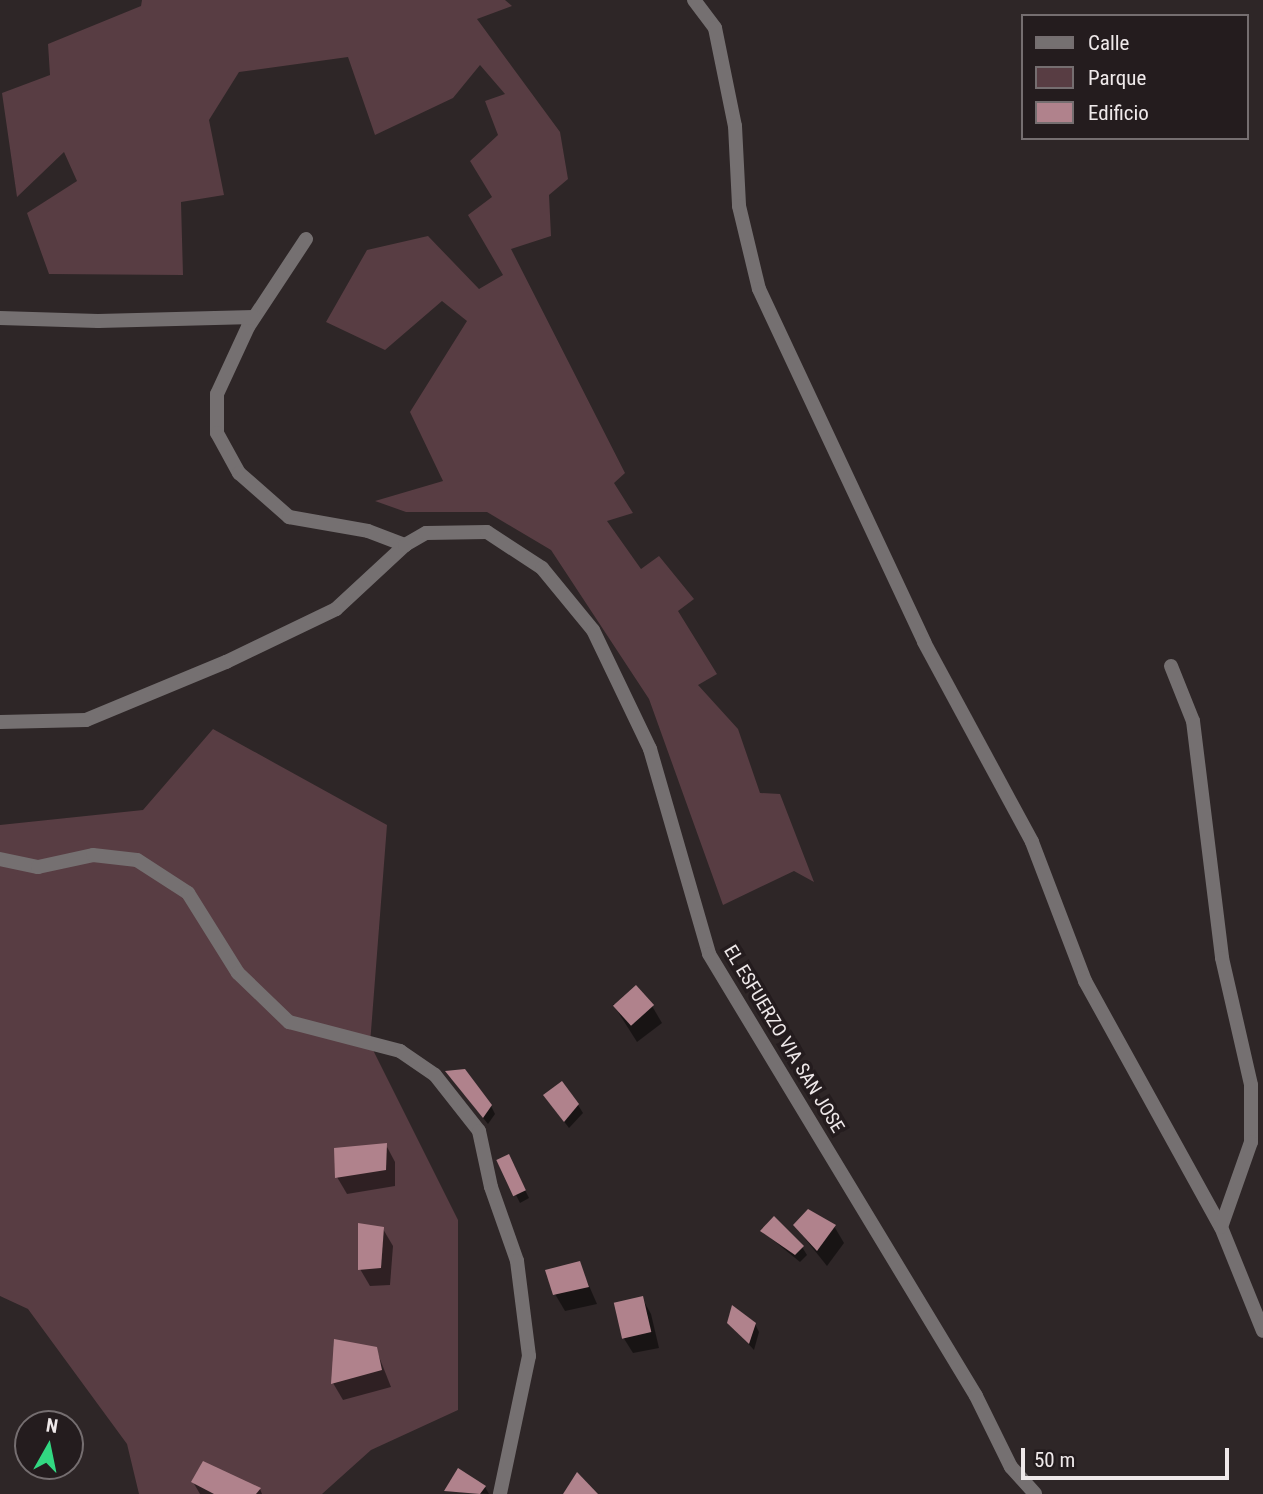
<!DOCTYPE html>
<html>
<head>
<meta charset="utf-8">
<style>
  body { margin:0 }
  #map { position:relative; width:1263px; height:1494px; overflow:hidden; background:#2e2627; font-family:"Roboto Condensed",sans-serif }
  div>[style] { position:absolute }
  [style*='--x'] { left:calc(var(--x)*1px); top:calc(var(--y)*1px); width:calc(var(--w)*1px); rotate:calc(var(--a)*1deg) }
  .green>* { inset:0; background:#583d43 }
  .shadow>* { inset:0; background:#0007 }
  .building>* { inset:0; background:#b0828c; transform-origin:0 0 }
  .minor>* { height:14px; margin:-7px; padding:0 7px; transform-origin:7px; border-radius:7px; background:#757071 }
  span { translate:-50% -50%; white-space:nowrap; text-align:center; line-height:1.15; -webkit-text-stroke:7px #241c1e; paint-order:stroke }
  .street-label { font-size:19px; color:#efe9ea }
  .legend { position:absolute; left:1021px; top:14px; width:228px; height:126px; box-sizing:border-box; background:#241c1e; border:2px solid #756e70; margin:0; padding:9px 12px; list-style:none; font-size:21px; color:#efe9ea }
  .legend li { display:flex; align-items:center; gap:14px; height:35px }
  .legend b { width:35px; border:2px solid #756e70 }
  .north { position:absolute; left:14px; top:1410px; width:70px; height:70px; box-sizing:border-box; background:#241c1e; border:2px solid #756e70; border-radius:50%; rotate:9deg; font-size:19px; font-weight:700; line-height:28px; text-align:center; color:#efe9ea }
  .north::after { content:''; display:block; margin:auto; width:24px; height:32px; background:#32d882; clip-path:polygon(50% 0,100% 100%,50% 72%,0 100%) }
  .scale { position:absolute; left:1021px; top:1448px; width:208px; height:32px; box-sizing:border-box; border:4px solid #efe9ea; border-top:0; padding-left:9px; font-size:21px; line-height:24px; white-space:nowrap; color:#efe9ea; -webkit-text-stroke:5px #241c1e; paint-order:stroke }
</style>
</head>
<body>
<div id="map">
  <div class="green">
    <div style="clip-path:polygon(142px 0,505px 0,512px 6px,477px 19px,560px 132px,568px 179px,549px 195px,551px 236px,511px 249px,625px 473px,614px 483px,633px 513px,607px 521px,641px 569px,659px 556px,694px 599px,678px 611px,717px 674px,698px 685px,738px 729px,760px 793px,780px 794px,814px 882px,794px 871px,723px 905px,649px 699px,551px 550px,487px 512px,406px 512px,375px 501px,443px 481px,410px 412px,467px 321px,442px 301px,385px 350px,326px 322px,367px 250px,428px 236px,479px 289px,503px 275px,468px 215px,492px 197px,470px 161px,498px 135px,485px 101px,505px 94px,480px 65px,453px 98px,375px 135px,348px 57px,239px 72px,209px 120px,224px 195px,181px 202px,183px 275px,49px 274px,27px 213px,77px 181px,64px 152px,17px 197px,2px 93px,50px 75px,48px 44px,141px 6px)"></div>
    <div style="clip-path:polygon(213px 729px,387px 825px,370px 1044px,458px 1220px,458px 1410px,371px 1450px,322px 1494px,139px 1494px,127px 1444px,28px 1309px,0 1296px,0 825px,143px 810px)"></div>
  </div>
  <div class="shadow">
    <div style="clip-path:polygon(613px 1004px,652px 1006px,662px 1023px,637px 1042px)"></div>
    <div style="clip-path:polygon(452px 1079px,491px 1106px,495px 1114px,488px 1124px)"></div>
    <div style="clip-path:polygon(550px 1103px,578px 1105px,583px 1113px,569px 1128px)"></div>
    <div style="clip-path:polygon(386px 1145px,395px 1162px,395px 1186px,347px 1194px,337px 1177px)"></div>
    <div style="clip-path:polygon(499px 1161px,512px 1164px,529px 1198px,520px 1203px)"></div>
    <div style="clip-path:polygon(795px 1226px,834px 1226px,844px 1243px,827px 1266px)"></div>
    <div style="clip-path:polygon(383px 1229px,393px 1246px,390px 1285px,370px 1286px,360px 1269px)"></div>
    <div style="clip-path:polygon(762px 1231px,802px 1247px,807px 1255px,800px 1262px)"></div>
    <div style="clip-path:polygon(579px 1263px,597px 1304px,565px 1311px,555px 1294px)"></div>
    <div style="clip-path:polygon(642px 1298px,651px 1314px,659px 1348px,633px 1353px,623px 1337px)"></div>
    <div style="clip-path:polygon(729px 1323px,755px 1324px,759px 1332px,754px 1350px)"></div>
    <div style="clip-path:polygon(336px 1341px,376px 1349px,391px 1387px,343px 1400px,333px 1383px)"></div>
    <div style="clip-path:polygon(193px 1482px,260px 1489px,262px 1494px,200px 1494px)"></div>
    <div style="clip-path:polygon(485px 1487px,489px 1494px,446px 1491px)"></div>
  </div>
  <div class="building">
    <div style="left:636px;top:985px;width:27px;height:31px;rotate:48deg"></div>
    <div style="clip-path:polygon(465px 1069px,492px 1105px,483px 1118px,445px 1071px)"></div>
    <div style="clip-path:polygon(562px 1081px,579px 1104px,564px 1122px,543px 1095px)"></div>
    <div style="clip-path:polygon(387px 1143px,386px 1170px,335px 1178px,334px 1148px)"></div>
    <div style="left:509px;top:1154px;width:40px;height:14px;rotate:65deg"></div>
    <div style="clip-path:polygon(808px 1209px,836px 1225px,817px 1251px,793px 1225px)"></div>
    <div style="clip-path:polygon(774px 1216px,804px 1246px,795px 1255px,760px 1231px)"></div>
    <div style="clip-path:polygon(358px 1223px,384px 1227px,381px 1268px,358px 1270px)"></div>
    <div style="clip-path:polygon(580px 1261px,589px 1287px,553px 1295px,545px 1270px)"></div>
    <div style="left:643px;top:1296px;width:37px;height:30px;rotate:77deg"></div>
    <div style="clip-path:polygon(732px 1305px,756px 1323px,749px 1344px,727px 1323px)"></div>
    <div style="clip-path:polygon(334px 1339px,377px 1347px,382px 1370px,331px 1384px)"></div>
    <div style="clip-path:polygon(203px 1461px,261px 1488px,256px 1494px,214px 1494px,191px 1482px)"></div>
    <div style="clip-path:polygon(458px 1468px,486px 1486px,480px 1494px,444px 1491px)"></div>
    <div style="clip-path:polygon(577px 1472px,598px 1494px,563px 1494px)"></div>
  </div>
  <div class="minor">
    <div style="--x:694;--y:0;--w:35;--a:53"></div>
    <div style="--x:715;--y:28;--w:100;--a:78.5"></div>
    <div style="--x:735;--y:126;--w:80;--a:87.1"></div>
    <div style="--x:739;--y:206;--w:85;--a:76.5"></div>
    <div style="--x:759;--y:289;--w:390;--a:64.9"></div>
    <div style="--x:924;--y:642;--w:227;--a:61.6"></div>
    <div style="--x:1032;--y:842;--w:149;--a:69.1"></div>
    <div style="--x:1085;--y:981;--w:281;--a:61.1"></div>
    <div style="--x:1221;--y:1227;--w:112;--a:68"></div>
    <div style="--x:306;--y:239;--w:105;--a:123.4"></div>
    <div style="--x:248;--y:327;--w:74;--a:114.8"></div>
    <div style="--x:217;--y:394;--w:39;--a:90"></div>
    <div style="--x:217;--y:433;--w:46;--a:61.2"></div>
    <div style="--x:239;--y:473;--w:67;--a:41.3"></div>
    <div style="--x:289;--y:517;--w:80;--a:10"></div>
    <div style="--x:368;--y:531;--w:40;--a:21"></div>
    <div style="--x:0;--y:318;--w:98;--a:1.8"></div>
    <div style="--x:98;--y:321;--w:156;--a:-1.5"></div>
    <div style="--x:1171;--y:666;--w:59;--a:68.2"></div>
    <div style="--x:1193;--y:721;--w:239;--a:83"></div>
    <div style="--x:1222;--y:958;--w:130;--a:77.1"></div>
    <div style="--x:1251;--y:1085;--w:57;--a:90"></div>
    <div style="--x:1251;--y:1142;--w:90;--a:109.4"></div>
    <div style="--x:0;--y:722;--w:86;--a:-1.3"></div>
    <div style="--x:86;--y:720;--w:152;--a:-22.5"></div>
    <div style="--x:226;--y:662;--w:122;--a:-25.7"></div>
    <div style="--x:336;--y:609;--w:94;--a:-42.8"></div>
    <div style="--x:405;--y:545;--w:24;--a:-30"></div>
    <div style="--x:426;--y:533;--w:61;--a:-0.9"></div>
    <div style="--x:487;--y:532;--w:66;--a:33.2"></div>
    <div style="--x:542;--y:568;--w:80;--a:50.6"></div>
    <div style="--x:593;--y:630;--w:132;--a:64.4"></div>
    <div style="--x:650;--y:749;--w:213;--a:73.9"></div>
    <div style="--x:709;--y:954;--w:516;--a:58.86"></div>
    <div style="--x:976;--y:1396;--w:79;--a:63.8"></div>
    <div style="--x:1011;--y:1467;--w:36;--a:48"></div>
    <div style="--x:0;--y:859;--w:39;--a:12"></div>
    <div style="--x:38;--y:867;--w:56;--a:-12.3"></div>
    <div style="--x:93;--y:855;--w:44;--a:6.5"></div>
    <div style="--x:137;--y:860;--w:61;--a:32.9"></div>
    <div style="--x:188;--y:893;--w:94;--a:58"></div>
    <div style="--x:238;--y:973;--w:71;--a:43.9"></div>
    <div style="--x:289;--y:1022;--w:115;--a:14.6"></div>
    <div style="--x:400;--y:1051;--w:42;--a:34.4"></div>
    <div style="--x:435;--y:1075;--w:71;--a:51.8"></div>
    <div style="--x:479;--y:1131;--w:57;--a:77.9"></div>
    <div style="--x:491;--y:1187;--w:78;--a:70.6"></div>
    <div style="--x:517;--y:1261;--w:96;--a:82.8"></div>
    <div style="--x:529;--y:1356;--w:141;--a:101.9"></div>
  </div>
  <div class="street-label">
    <span style="left:784px;top:1039px;rotate:59deg">EL ESFUERZO VIA SAN JOSE</span>
  </div>
  <ul class="legend">
  <li><b style="height:9px;background:#757071"></b>Calle</li>
  <li><b style="height:19px;background:#583d43"></b>Parque</li>
  <li><b style="height:19px;background:#b0828c"></b>Edificio</li>
  </ul>
  <div class="north">N</div>
  <div class="scale">50 m</div>
</div>
</body>
</html>
